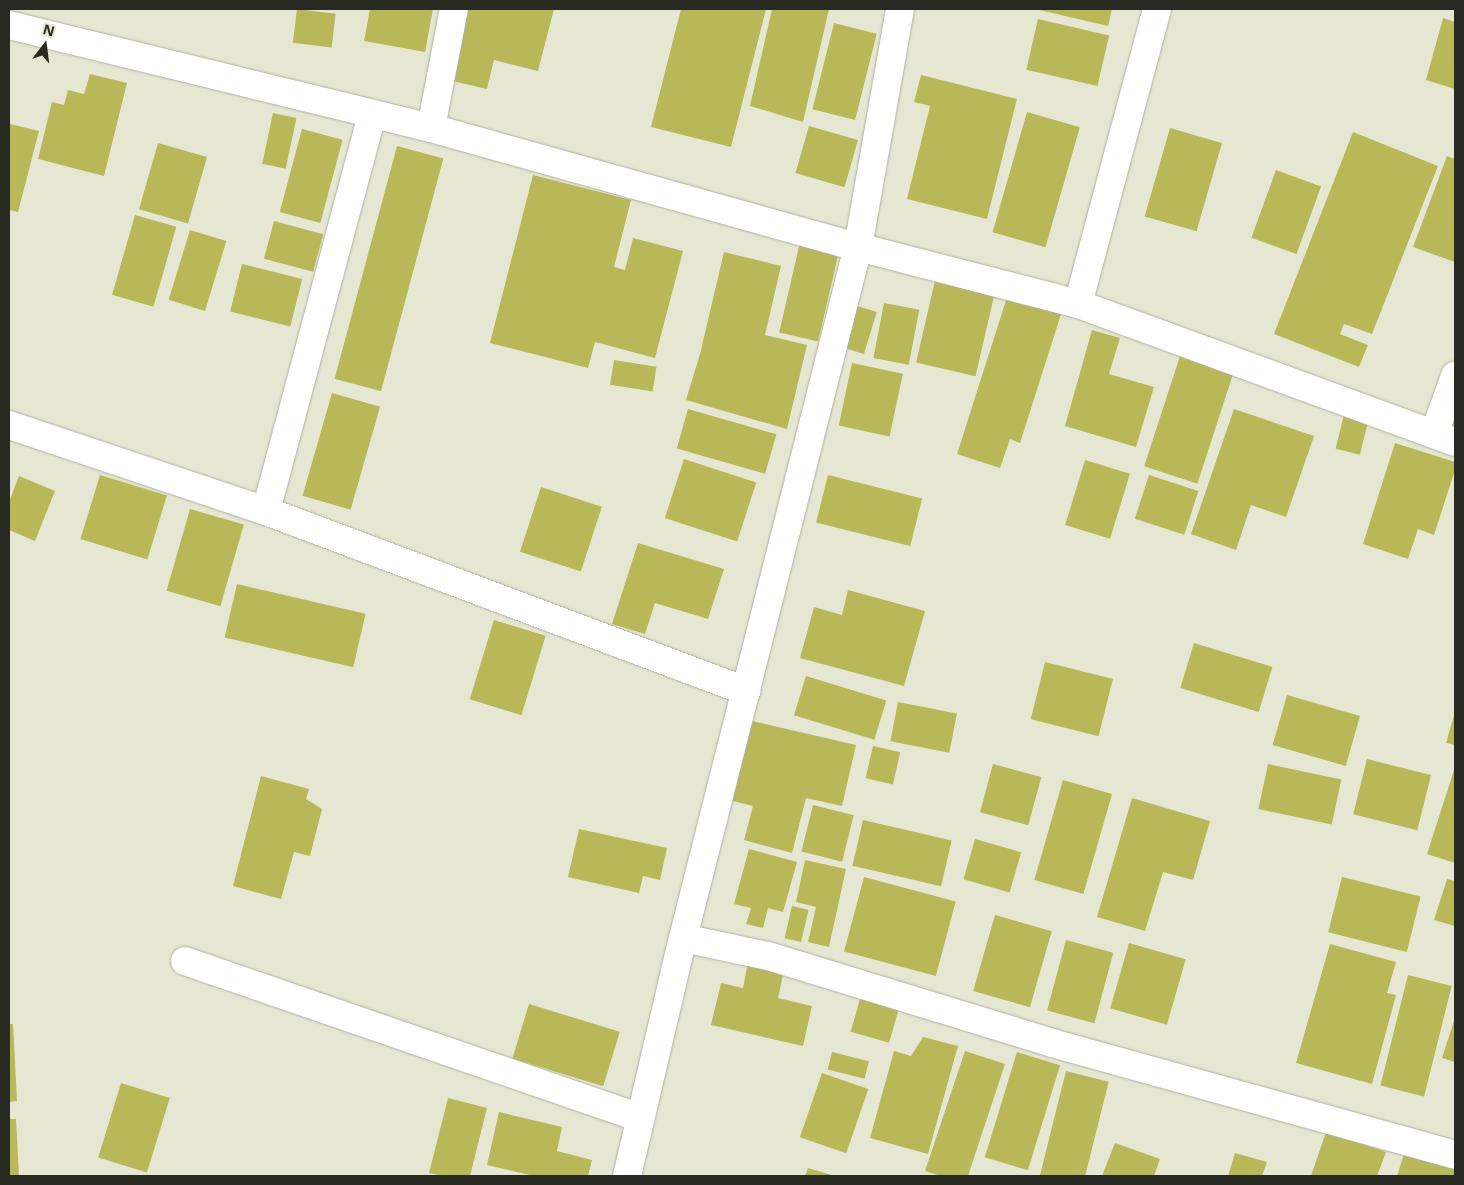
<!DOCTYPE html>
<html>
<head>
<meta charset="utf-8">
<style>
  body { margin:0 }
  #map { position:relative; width:1464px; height:1185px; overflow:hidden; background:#e6e7d3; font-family:"Noto Sans",sans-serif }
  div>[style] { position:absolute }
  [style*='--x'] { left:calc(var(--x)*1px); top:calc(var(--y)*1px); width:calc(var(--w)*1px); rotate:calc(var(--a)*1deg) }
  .building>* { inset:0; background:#b8b858; transform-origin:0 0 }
  .roads { filter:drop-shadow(0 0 1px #b0b19e) drop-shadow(0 0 1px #b0b19e) }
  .street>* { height:28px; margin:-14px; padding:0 14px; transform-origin:14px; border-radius:14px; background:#fff }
  .secondary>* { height:28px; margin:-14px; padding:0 14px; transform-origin:14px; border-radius:14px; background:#fff }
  span { translate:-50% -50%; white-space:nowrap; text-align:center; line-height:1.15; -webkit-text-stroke:4.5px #e6e7d3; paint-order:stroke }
  .frame { position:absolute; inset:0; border:10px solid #282921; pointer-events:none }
  .north { position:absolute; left:20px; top:20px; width:50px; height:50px; -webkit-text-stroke:4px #e6e7d3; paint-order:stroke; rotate:15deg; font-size:14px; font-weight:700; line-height:20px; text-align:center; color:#282921 }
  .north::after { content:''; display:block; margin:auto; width:18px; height:22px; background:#282921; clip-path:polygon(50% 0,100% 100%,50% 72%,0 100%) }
</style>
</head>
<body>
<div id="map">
  <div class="building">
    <div style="left:297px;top:9px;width:39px;height:34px;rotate:7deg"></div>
    <div style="clip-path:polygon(370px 9px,433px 9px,425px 52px,364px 41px)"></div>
    <div style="clip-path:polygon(465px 9px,554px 9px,538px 71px,494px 60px,487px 89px,448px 80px)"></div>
    <div style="clip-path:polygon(681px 9px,766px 9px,731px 147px,651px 127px)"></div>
    <div style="clip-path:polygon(772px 9px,829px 9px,803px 122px,750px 106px)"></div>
    <div style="clip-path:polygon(1035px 9px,1112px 9px,1108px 26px)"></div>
    <div style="clip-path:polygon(1443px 18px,1455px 22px,1455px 89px,1426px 80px)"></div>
    <div style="left:1038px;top:19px;width:73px;height:52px;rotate:13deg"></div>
    <div style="left:834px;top:23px;width:44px;height:89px;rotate:14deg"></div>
    <div style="clip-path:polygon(90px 74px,127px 83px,104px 176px,38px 159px,52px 102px,64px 105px,68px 90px,84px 94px)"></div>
    <div style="clip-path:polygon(921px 75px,1017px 99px,987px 219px,907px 199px,930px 106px,914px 102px)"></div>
    <div style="left:1027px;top:112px;width:55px;height:125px;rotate:16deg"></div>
    <div style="left:273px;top:113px;width:24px;height:52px;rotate:12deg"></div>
    <div style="clip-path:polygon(10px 124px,39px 131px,18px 212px,9px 210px)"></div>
    <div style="left:809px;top:126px;width:51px;height:49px;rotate:16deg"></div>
    <div style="left:1170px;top:128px;width:54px;height:92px;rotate:16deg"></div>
    <div style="left:302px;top:129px;width:42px;height:86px;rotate:15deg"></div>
    <div style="clip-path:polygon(1353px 132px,1438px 166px,1372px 334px,1344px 324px,1340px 334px,1368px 345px,1359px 367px,1274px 334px)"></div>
    <div style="left:158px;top:143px;width:51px;height:69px;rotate:16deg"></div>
    <div style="left:397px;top:146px;width:48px;height:241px;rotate:15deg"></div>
    <div style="clip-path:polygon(1447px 156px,1455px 159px,1455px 262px,1413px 247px)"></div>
    <div style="left:1276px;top:170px;width:48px;height:72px;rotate:20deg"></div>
    <div style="clip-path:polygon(533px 175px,631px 200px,614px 267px,625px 270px,633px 238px,683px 251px,655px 358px,595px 342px,588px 368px,490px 343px)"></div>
    <div style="left:135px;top:215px;width:43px;height:83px;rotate:16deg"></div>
    <div style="left:274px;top:221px;width:51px;height:39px;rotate:15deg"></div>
    <div style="left:190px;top:230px;width:38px;height:73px;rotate:17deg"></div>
    <div style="left:801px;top:238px;width:40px;height:97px;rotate:13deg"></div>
    <div style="clip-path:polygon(724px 252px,781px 266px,765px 335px,807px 345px,787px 429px,686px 400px,700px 354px)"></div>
    <div style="left:242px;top:264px;width:62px;height:49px;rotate:14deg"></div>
    <div style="left:937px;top:272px;width:61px;height:93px;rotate:13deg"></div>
    <div style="clip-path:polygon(1009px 291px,1063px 308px,1020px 443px,1010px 439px,1000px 468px,957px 454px)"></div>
    <div style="left:884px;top:303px;width:36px;height:56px;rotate:11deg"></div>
    <div style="left:851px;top:304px;width:27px;height:44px;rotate:17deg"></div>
    <div style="clip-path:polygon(1092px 330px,1120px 338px,1109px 374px,1154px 387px,1136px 447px,1065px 426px)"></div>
    <div style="left:1180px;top:356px;width:56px;height:116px;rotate:18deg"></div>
    <div style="left:614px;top:360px;width:43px;height:25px;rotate:9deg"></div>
    <div style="left:852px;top:363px;width:52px;height:64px;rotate:12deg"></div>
    <div style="left:332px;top:393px;width:50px;height:107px;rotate:16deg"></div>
    <div style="left:1346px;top:407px;width:25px;height:43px;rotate:14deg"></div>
    <div style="left:688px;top:409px;width:92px;height:41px;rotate:16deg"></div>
    <div style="clip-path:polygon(1234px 409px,1314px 436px,1286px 517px,1251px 505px,1236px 550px,1191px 534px)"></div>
    <div style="clip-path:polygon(1395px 443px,1455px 462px,1455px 470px,1434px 535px,1418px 529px,1408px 559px,1363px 544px)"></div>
    <div style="left:684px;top:459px;width:76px;height:62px;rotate:18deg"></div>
    <div style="left:1085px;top:460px;width:47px;height:68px;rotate:17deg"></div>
    <div style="left:100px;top:475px;width:70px;height:67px;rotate:17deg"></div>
    <div style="left:828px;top:475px;width:97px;height:49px;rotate:14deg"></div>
    <div style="left:1149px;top:475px;width:52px;height:46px;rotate:18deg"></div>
    <div style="clip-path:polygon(19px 476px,55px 491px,35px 541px,9px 530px,9px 502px)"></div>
    <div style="left:541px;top:487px;width:64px;height:68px;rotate:18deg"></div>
    <div style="left:190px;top:509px;width:56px;height:85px;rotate:16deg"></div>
    <div style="clip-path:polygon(638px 543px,724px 569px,708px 619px,655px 603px,645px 634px,612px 624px)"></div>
    <div style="left:237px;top:584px;width:132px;height:55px;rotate:13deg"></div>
    <div style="clip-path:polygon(848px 590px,925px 611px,904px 686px,800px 658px,814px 607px,842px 615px)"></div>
    <div style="left:494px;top:620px;width:54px;height:83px;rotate:17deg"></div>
    <div style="left:1194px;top:643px;width:82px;height:47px;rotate:17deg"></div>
    <div style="left:1045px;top:662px;width:70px;height:59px;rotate:14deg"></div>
    <div style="left:806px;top:676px;width:84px;height:41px;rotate:17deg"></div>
    <div style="left:1287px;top:695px;width:76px;height:52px;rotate:16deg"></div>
    <div style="left:898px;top:702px;width:60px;height:40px;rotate:11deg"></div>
    <div style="clip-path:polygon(1455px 712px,1455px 745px,1446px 743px)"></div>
    <div style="clip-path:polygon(748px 720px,856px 745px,842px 806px,806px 798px,792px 853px,744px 840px,753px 806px,729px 800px)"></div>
    <div style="left:873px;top:746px;width:28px;height:33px;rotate:13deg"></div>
    <div style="left:1367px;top:759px;width:66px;height:57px;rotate:14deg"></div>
    <div style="left:993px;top:764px;width:50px;height:50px;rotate:15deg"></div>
    <div style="left:1268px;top:764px;width:75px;height:46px;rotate:12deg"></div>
    <div style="clip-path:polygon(1455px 767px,1455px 863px,1427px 854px)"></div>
    <div style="clip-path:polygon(261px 776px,309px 789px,306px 799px,322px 809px,310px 856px,294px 852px,281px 899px,233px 886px)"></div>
    <div style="left:1063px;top:780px;width:51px;height:104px;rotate:16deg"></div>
    <div style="clip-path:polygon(1132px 798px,1210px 821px,1193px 880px,1163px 872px,1145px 931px,1097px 917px)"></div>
    <div style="left:813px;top:805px;width:42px;height:48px;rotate:14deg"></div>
    <div style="left:863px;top:820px;width:91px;height:47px;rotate:13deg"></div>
    <div style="clip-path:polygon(579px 829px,667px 848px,660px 880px,643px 876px,639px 893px,568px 877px)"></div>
    <div style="left:975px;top:839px;width:48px;height:42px;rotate:16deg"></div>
    <div style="clip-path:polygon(749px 849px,797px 862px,783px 912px,768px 908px,763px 928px,746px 924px,751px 908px,734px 904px)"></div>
    <div style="clip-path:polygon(805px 860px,846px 869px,829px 947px,808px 942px,816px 907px,796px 902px)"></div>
    <div style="left:864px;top:877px;width:95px;height:77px;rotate:15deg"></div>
    <div style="left:1342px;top:877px;width:81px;height:57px;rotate:14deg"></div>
    <div style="clip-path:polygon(1447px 879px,1455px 881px,1455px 926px,1434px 920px)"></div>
    <div style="left:792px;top:906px;width:17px;height:33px;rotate:13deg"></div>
    <div style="left:995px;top:915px;width:59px;height:79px;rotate:16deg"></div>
    <div style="left:1066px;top:940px;width:49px;height:73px;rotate:15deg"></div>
    <div style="left:1129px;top:943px;width:59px;height:68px;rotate:16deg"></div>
    <div style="clip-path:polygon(1330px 944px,1396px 962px,1387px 993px,1396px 995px,1372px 1084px,1296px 1063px)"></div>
    <div style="clip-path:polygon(749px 957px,785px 966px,778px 998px,812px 1006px,803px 1046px,711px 1025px,721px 983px,743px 988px)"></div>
    <div style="left:1408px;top:975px;width:45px;height:114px;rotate:14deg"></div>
    <div style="left:860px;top:999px;width:40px;height:34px;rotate:16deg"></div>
    <div style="left:529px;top:1004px;width:95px;height:57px;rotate:17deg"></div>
    <div style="clip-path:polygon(1455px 1018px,1455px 1062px,1442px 1058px)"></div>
    <div style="clip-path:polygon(9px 1024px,13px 1024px,17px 1101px,9px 1102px)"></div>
    <div style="clip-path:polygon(923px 1037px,958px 1046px,928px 1154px,870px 1138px,894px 1051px,911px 1056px)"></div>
    <div style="clip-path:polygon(965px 1051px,1005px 1064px,968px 1176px,941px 1176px,925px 1171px)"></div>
    <div style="left:832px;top:1052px;width:38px;height:18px;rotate:14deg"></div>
    <div style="left:1017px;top:1052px;width:45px;height:110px;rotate:17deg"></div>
    <div style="left:1066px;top:1071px;width:44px;height:108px;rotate:14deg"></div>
    <div style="left:822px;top:1073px;width:49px;height:68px;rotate:19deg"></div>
    <div style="left:121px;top:1083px;width:51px;height:78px;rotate:17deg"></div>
    <div style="clip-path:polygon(448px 1098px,487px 1108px,470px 1176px,443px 1176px,429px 1173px)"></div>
    <div style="clip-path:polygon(499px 1112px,562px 1127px,557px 1151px,592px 1160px,588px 1176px,534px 1176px,487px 1165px)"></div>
    <div style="clip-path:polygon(9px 1119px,16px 1119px,19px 1176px,9px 1176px)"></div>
    <div style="clip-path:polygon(1326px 1132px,1386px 1152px,1377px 1176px,1311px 1176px)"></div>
    <div style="clip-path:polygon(1115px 1143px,1160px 1159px,1154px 1176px,1102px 1176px)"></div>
    <div style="clip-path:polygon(1235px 1153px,1267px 1162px,1262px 1176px,1228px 1176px)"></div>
    <div style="clip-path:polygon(1404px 1154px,1455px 1169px,1455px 1176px,1397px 1176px)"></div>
    <div style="clip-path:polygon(808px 1168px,835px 1176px,805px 1176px)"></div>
  </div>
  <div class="roads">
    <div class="street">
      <div style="--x:900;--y:9;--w:242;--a:100"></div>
      <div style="--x:858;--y:247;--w:713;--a:104.21"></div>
      <div style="--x:683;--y:938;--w:87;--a:12"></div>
      <div style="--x:768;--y:956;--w:297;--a:17"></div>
      <div style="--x:1052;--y:1043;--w:418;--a:15.5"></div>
      <div style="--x:372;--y:115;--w:410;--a:105"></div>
      <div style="--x:266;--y:511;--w:513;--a:20.56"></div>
      <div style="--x:431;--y:128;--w:121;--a:-79.1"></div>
      <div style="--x:1078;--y:304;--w:305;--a:-75"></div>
      <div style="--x:9;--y:425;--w:271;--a:18.5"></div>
      <div style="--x:1434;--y:434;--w:62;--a:-70.1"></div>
      <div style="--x:185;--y:961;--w:481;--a:19"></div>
      <div style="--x:627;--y:1176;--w:244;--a:-76.8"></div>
    </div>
    <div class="secondary">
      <div style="--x:9;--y:25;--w:434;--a:13.7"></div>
      <div style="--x:431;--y:128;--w:443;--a:15.6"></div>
      <div style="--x:858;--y:247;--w:227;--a:14.5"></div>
      <div style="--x:1078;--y:304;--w:401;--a:20.1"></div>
    </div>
  </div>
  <div class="frame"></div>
  <div class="north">N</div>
</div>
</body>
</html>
